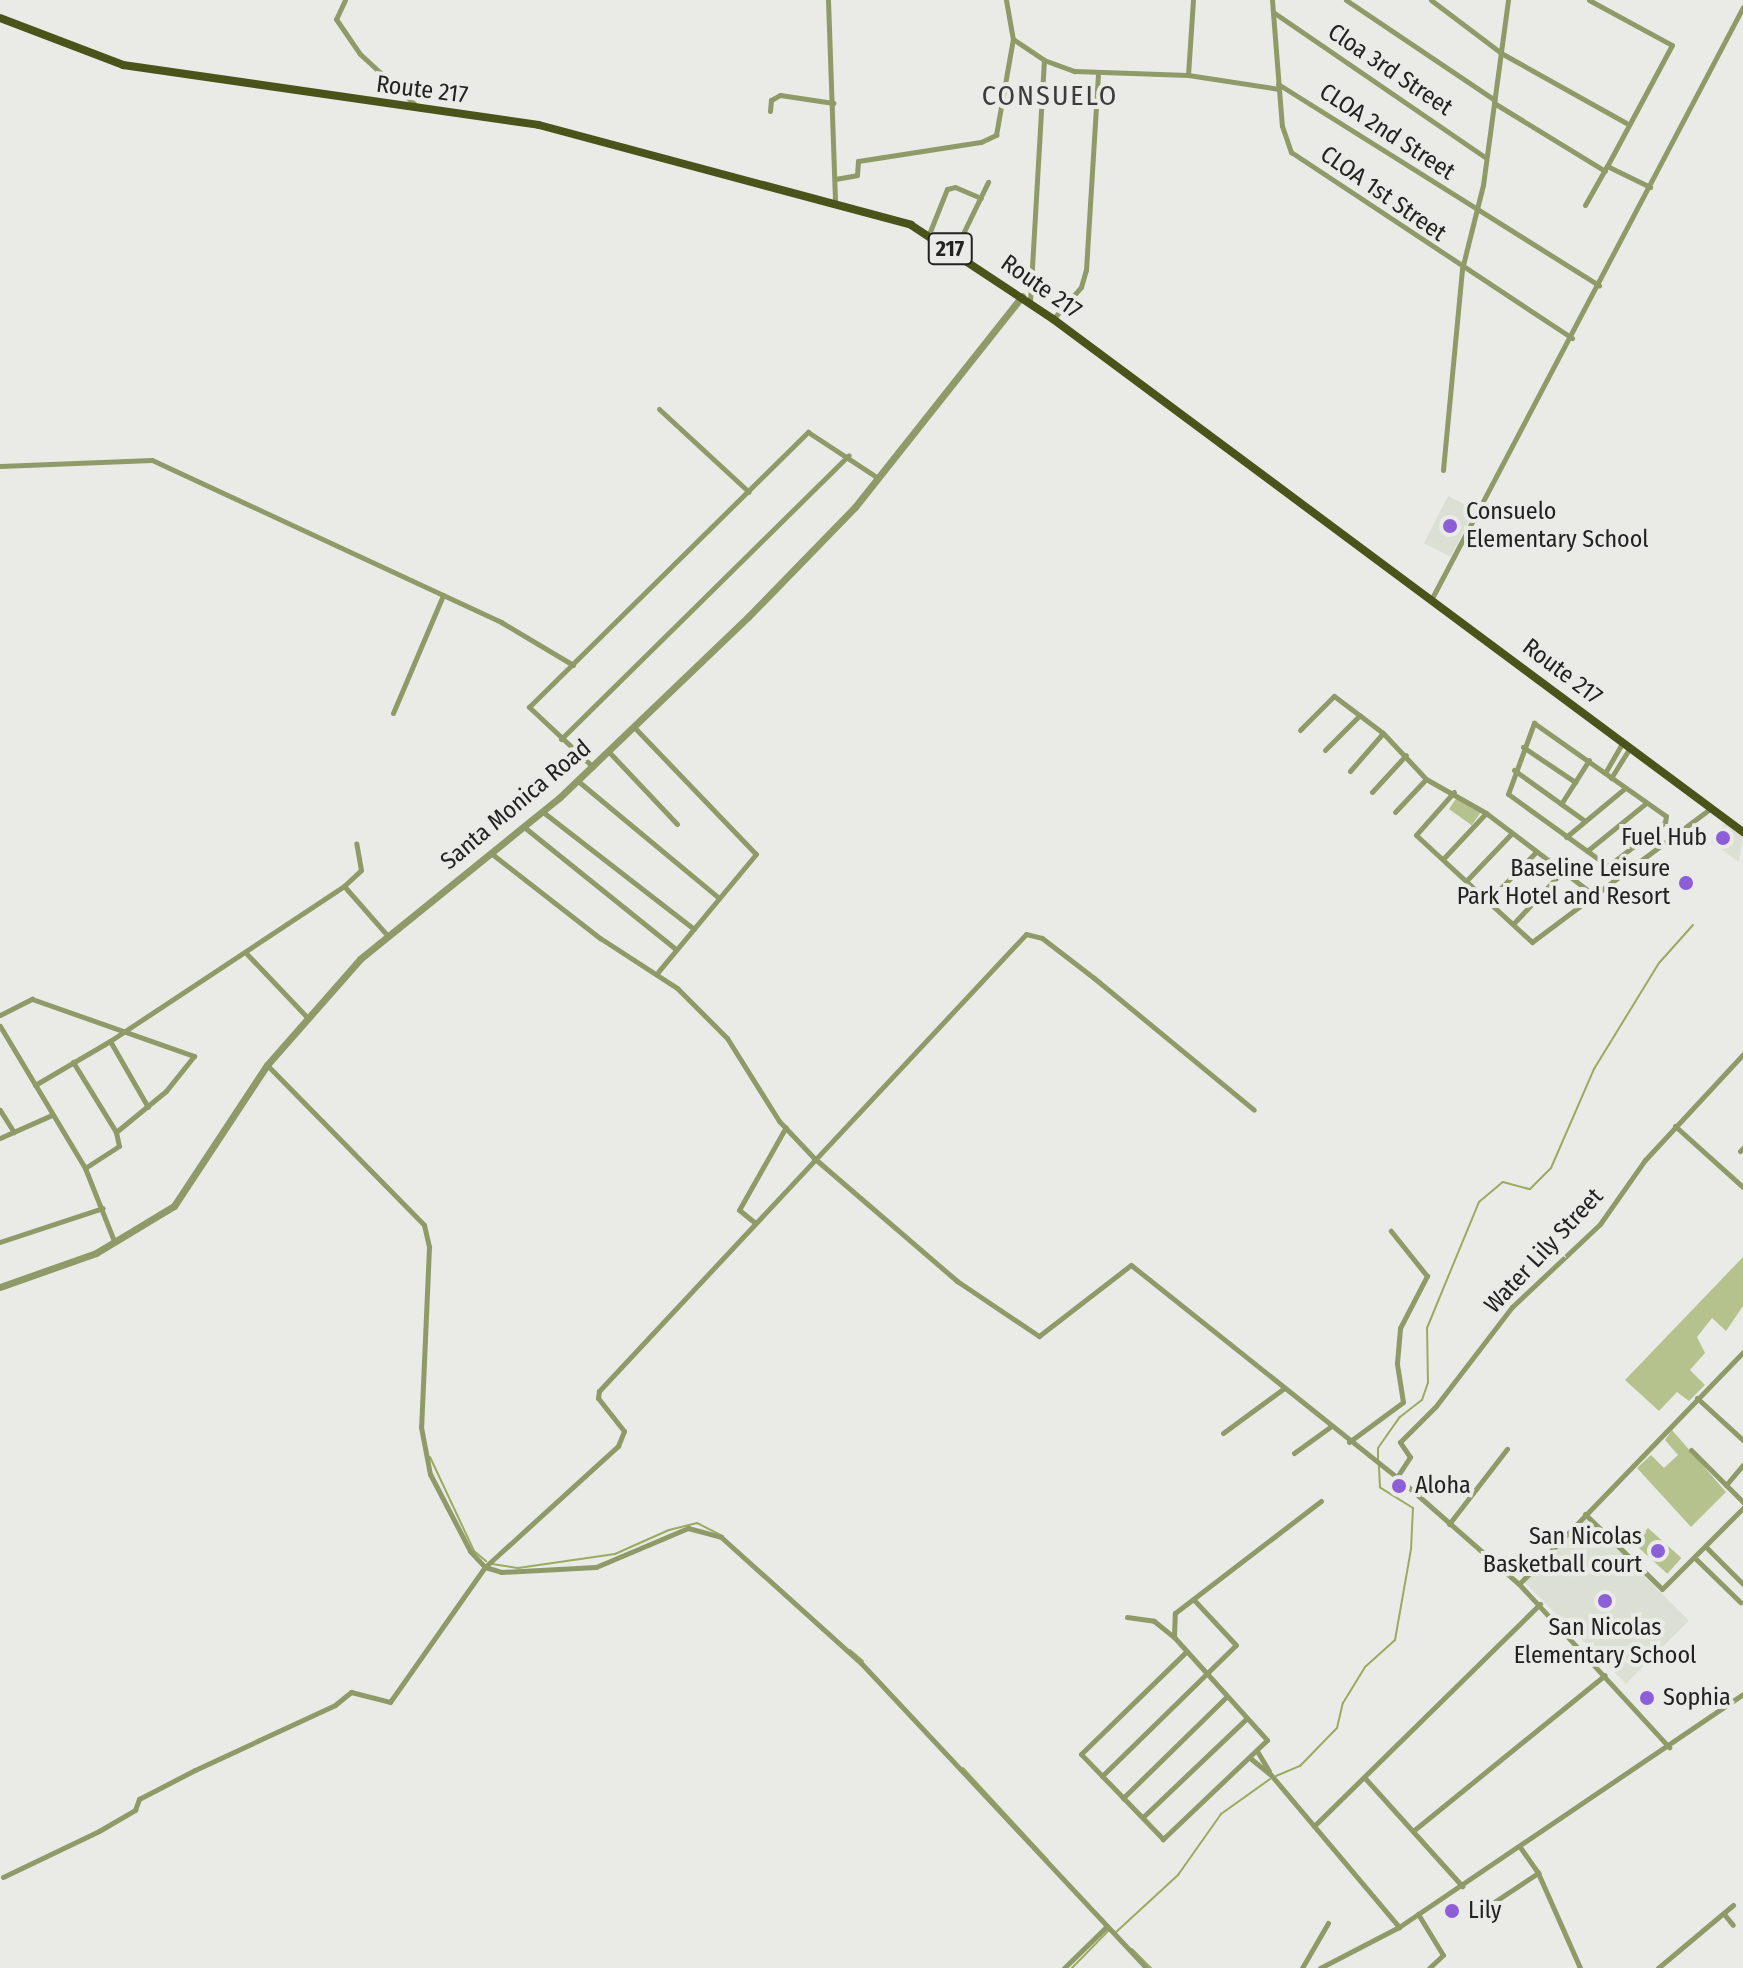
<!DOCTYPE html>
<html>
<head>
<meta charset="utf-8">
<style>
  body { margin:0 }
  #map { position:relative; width:1743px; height:1968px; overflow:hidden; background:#eaebe7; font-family:"Fira Sans Condensed",sans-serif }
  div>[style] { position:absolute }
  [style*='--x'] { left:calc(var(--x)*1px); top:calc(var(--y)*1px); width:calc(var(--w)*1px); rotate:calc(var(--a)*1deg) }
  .built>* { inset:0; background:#dcdfd4; transform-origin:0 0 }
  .green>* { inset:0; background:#b6c28d; transform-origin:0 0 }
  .stream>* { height:2px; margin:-1px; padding:0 1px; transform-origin:1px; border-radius:1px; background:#9baa61 }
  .minor>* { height:5px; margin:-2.5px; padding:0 2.5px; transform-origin:2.5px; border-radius:2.5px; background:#8f9a68 }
  .tertiary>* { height:7px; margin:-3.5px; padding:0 3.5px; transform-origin:3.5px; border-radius:3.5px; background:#8f9a68 }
  .primary>* { height:8px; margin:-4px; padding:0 4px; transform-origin:4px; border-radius:4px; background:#4a541a }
  .dots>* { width:22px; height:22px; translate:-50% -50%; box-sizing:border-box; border:4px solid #eaebe7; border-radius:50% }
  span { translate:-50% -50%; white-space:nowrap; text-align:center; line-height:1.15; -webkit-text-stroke:8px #eaebe7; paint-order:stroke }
  .shield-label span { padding:2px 6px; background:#eaebe7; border:2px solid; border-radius:6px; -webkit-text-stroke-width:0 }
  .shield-label { font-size:22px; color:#222321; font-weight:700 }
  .street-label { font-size:24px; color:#222321 }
  .poi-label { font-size:24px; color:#222321 }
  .left { translate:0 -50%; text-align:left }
  .right { translate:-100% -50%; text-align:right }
  .quarter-label { font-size:28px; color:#3c3d3a; letter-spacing:2px }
</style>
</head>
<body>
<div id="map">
  <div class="built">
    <div style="left:1448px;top:496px;width:30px;height:53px;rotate:27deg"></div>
    <div style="clip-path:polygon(1725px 823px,1743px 836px,1739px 862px,1711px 842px)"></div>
    <div style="left:1587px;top:1519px;width:144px;height:89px;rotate:45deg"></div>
  </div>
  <div class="green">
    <div style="left:1458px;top:796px;width:28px;height:16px;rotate:35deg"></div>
    <div style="clip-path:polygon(1743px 1257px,1743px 1306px,1726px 1331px,1712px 1318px,1697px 1337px,1705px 1353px,1690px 1370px,1705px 1385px,1689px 1401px,1677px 1392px,1659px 1411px,1625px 1380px)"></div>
    <div style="clip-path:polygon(1672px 1430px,1726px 1492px,1691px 1527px,1637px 1468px,1651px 1455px,1664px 1468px,1678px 1455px,1665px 1440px)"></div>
    <div style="left:1648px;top:1528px;width:45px;height:21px;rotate:42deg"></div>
  </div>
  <div class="stream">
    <div style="--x:430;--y:1457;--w:104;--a:64.9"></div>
    <div style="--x:474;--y:1551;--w:16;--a:40"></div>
    <div style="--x:1378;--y:1459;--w:11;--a:-90"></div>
    <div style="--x:1378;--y:1448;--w:38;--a:-55"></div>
    <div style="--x:1400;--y:1417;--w:28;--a:-38"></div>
    <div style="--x:1422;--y:1400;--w:18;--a:-71"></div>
    <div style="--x:1428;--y:1383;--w:55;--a:-91"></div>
    <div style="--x:1427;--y:1328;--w:136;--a:-67.6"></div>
    <div style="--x:1479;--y:1202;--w:31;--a:-40"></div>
    <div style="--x:1503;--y:1182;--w:28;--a:15"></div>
    <div style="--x:1530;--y:1189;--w:30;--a:-45"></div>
    <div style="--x:1551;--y:1168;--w:108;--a:-66.5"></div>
    <div style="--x:1594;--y:1069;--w:124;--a:-58.5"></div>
    <div style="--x:1659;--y:963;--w:51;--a:-48.2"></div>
    <div style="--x:492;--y:1564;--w:26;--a:9"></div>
    <div style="--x:518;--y:1568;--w:98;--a:-8.2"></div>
    <div style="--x:615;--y:1554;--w:59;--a:-24"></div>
    <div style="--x:669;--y:1530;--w:29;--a:-14"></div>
    <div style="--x:697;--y:1523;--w:29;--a:27"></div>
    <div style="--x:850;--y:1650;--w:17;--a:40"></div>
    <div style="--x:963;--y:1768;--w:125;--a:47.3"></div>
    <div style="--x:1276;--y:1776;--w:26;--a:-23"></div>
    <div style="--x:1300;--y:1766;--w:53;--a:-45.8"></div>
    <div style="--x:1337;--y:1728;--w:26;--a:-77"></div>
    <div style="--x:1343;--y:1703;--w:42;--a:-58.6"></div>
    <div style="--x:1365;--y:1667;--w:40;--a:-42"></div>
    <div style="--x:1395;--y:1640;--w:92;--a:-80"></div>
    <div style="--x:1411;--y:1549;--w:41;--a:-87.2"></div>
    <div style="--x:1413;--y:1508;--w:39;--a:-148"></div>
    <div style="--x:1380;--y:1487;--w:22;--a:-93"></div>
    <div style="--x:1115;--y:1933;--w:86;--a:-42.6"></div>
    <div style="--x:1178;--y:1875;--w:75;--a:-54.8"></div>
    <div style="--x:1221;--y:1814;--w:60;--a:-35.5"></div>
    <div style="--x:1132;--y:1949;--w:27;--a:45"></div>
    <div style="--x:1072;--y:1968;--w:54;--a:-45.7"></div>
  </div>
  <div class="minor">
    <div style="--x:345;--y:0;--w:21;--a:115"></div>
    <div style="--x:336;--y:19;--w:42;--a:55.6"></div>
    <div style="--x:360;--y:54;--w:81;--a:42.5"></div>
    <div style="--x:828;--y:0;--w:201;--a:88"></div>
    <div style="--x:1006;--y:0;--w:40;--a:80"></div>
    <div style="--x:1013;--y:39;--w:37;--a:34"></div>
    <div style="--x:1044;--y:60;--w:33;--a:20"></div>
    <div style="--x:1075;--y:71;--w:113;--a:2"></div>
    <div style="--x:1188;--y:75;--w:92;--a:8.7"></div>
    <div style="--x:1272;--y:0;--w:126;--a:85.5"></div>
    <div style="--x:1282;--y:126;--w:28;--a:71"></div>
    <div style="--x:1291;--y:152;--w:337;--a:33.5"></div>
    <div style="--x:1346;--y:0;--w:179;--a:33.9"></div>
    <div style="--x:1431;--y:0;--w:88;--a:37.1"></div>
    <div style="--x:1501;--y:53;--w:143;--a:29.2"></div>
    <div style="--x:1589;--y:0;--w:94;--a:28.5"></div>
    <div style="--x:1672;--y:45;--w:137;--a:118.2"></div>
    <div style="--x:1273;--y:12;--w:258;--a:34.4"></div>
    <div style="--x:1188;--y:75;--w:75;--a:-86.2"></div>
    <div style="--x:1278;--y:84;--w:379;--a:32.1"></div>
    <div style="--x:1494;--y:103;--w:130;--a:31.5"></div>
    <div style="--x:770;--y:111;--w:11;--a:-85"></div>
    <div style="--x:771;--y:100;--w:10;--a:-29"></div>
    <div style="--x:780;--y:95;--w:54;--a:8.6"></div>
    <div style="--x:835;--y:179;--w:22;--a:-10"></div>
    <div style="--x:857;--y:175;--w:14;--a:-86"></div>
    <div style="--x:858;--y:161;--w:124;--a:-8.8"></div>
    <div style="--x:981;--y:142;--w:17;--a:-25"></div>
    <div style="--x:996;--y:135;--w:97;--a:-80"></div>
    <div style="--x:1585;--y:205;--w:45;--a:-60.6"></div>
    <div style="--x:1607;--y:166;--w:48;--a:26"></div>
    <div style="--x:929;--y:234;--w:48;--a:-68.2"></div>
    <div style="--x:947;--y:189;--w:8;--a:-14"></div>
    <div style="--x:955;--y:187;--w:28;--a:23"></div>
    <div style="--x:954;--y:252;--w:78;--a:-64.1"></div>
    <div style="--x:1030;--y:302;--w:242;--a:-86.7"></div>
    <div style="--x:1054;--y:318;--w:41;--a:-48.9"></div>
    <div style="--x:1081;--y:287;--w:18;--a:-74"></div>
    <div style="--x:1086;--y:270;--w:195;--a:-86.5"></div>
    <div style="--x:659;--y:409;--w:122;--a:42.7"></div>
    <div style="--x:0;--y:466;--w:152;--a:-2.3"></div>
    <div style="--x:152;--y:460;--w:385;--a:24.9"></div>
    <div style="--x:501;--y:622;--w:84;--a:30.8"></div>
    <div style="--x:1443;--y:470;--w:202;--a:-84.6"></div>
    <div style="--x:1462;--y:269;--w:87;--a:-76"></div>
    <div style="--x:1483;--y:185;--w:187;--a:-82.3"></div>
    <div style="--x:1431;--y:600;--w:670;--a:-62.25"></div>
    <div style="--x:393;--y:713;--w:128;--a:-67"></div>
    <div style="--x:1534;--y:723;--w:161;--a:35.2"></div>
    <div style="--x:1666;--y:816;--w:6;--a:99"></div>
    <div style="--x:1665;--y:822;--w:72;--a:142.3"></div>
    <div style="--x:1608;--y:866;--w:123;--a:-144.2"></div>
    <div style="--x:1508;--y:794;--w:76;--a:-69.9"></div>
    <div style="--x:634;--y:727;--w:176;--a:46.2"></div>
    <div style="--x:756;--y:854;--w:153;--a:129.7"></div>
    <div style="--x:1300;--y:730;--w:48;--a:-45"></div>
    <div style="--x:1334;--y:696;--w:61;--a:37.1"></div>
    <div style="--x:1383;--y:733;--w:63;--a:46.9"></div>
    <div style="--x:1426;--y:779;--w:69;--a:29.5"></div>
    <div style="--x:1486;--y:813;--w:136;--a:37.2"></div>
    <div style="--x:561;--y:739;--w:404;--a:-44.6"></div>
    <div style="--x:1523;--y:747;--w:63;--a:33.9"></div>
    <div style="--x:1325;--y:750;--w:49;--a:-45"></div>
    <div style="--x:609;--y:752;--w:99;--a:46.6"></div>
    <div style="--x:593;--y:767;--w:88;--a:-136.8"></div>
    <div style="--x:529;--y:707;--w:392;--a:-44.6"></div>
    <div style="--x:808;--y:432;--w:84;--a:33.3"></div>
    <div style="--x:1514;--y:770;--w:87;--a:35.7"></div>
    <div style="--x:1350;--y:771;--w:50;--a:-49"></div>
    <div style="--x:1605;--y:773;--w:34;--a:-60"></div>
    <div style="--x:1611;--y:778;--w:36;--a:-58"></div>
    <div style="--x:578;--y:781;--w:183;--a:39.7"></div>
    <div style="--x:1372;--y:792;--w:50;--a:-47.4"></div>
    <div style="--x:1454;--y:792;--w:57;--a:131.5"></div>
    <div style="--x:1416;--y:835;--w:158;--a:42.7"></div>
    <div style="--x:1532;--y:942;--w:224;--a:-36.8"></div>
    <div style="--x:1561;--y:804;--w:52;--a:-57.5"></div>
    <div style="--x:543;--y:812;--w:191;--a:37.8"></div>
    <div style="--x:1395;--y:812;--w:45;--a:-46.8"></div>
    <div style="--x:524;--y:827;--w:195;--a:38.8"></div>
    <div style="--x:1566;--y:837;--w:77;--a:-39.7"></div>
    <div style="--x:1587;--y:851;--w:76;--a:-39.1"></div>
    <div style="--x:492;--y:854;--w:137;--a:37.9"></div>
    <div style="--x:600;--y:938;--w:92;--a:33"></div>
    <div style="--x:677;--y:988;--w:71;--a:45"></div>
    <div style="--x:727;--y:1038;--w:98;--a:57.9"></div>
    <div style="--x:779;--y:1121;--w:51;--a:46.6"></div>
    <div style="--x:814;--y:1158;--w:189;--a:40.7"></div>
    <div style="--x:957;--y:1281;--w:99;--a:33.9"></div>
    <div style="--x:1039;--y:1336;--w:116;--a:-37.7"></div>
    <div style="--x:1131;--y:1265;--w:340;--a:38.6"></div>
    <div style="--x:1397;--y:1477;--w:162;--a:41.3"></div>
    <div style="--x:1519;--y:1584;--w:222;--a:47.4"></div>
    <div style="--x:1443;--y:859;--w:63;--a:-46.9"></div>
    <div style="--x:1467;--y:880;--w:64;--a:-46.3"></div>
    <div style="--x:344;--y:886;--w:67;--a:48.7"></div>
    <div style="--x:1489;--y:900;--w:66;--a:-45.6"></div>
    <div style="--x:1513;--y:924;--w:71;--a:-46.7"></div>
    <div style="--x:245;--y:952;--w:90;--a:46.4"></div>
    <div style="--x:0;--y:1015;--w:36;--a:-27"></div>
    <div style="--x:32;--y:999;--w:172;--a:19.4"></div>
    <div style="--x:194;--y:1056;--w:45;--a:128.7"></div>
    <div style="--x:166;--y:1091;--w:65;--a:140.6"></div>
    <div style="--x:116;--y:1132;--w:14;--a:78"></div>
    <div style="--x:119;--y:1146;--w:40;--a:147.1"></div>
    <div style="--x:0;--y:1026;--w:165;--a:59.1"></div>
    <div style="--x:85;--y:1168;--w:79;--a:68.3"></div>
    <div style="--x:110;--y:1041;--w:76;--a:60.1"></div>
    <div style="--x:73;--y:1062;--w:82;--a:58.4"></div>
    <div style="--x:267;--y:1065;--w:224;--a:45.5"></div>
    <div style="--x:424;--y:1225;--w:23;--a:77"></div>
    <div style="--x:429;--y:1247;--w:180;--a:92.5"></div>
    <div style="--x:421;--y:1427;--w:48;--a:79.2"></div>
    <div style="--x:430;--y:1474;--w:87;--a:62.5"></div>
    <div style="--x:470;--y:1551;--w:22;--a:47"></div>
    <div style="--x:485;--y:1567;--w:17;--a:17"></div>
    <div style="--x:501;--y:1572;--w:95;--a:-3"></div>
    <div style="--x:596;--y:1567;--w:100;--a:-23"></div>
    <div style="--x:688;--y:1528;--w:34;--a:15"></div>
    <div style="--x:721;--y:1537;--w:188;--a:42"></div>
    <div style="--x:861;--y:1663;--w:417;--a:46.9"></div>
    <div style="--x:35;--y:1085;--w:87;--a:-30.4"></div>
    <div style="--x:110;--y:1041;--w:281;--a:-33.5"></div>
    <div style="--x:344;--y:886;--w:23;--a:-43"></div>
    <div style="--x:361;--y:870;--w:27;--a:-100"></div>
    <div style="--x:0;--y:1110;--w:26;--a:58"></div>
    <div style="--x:1675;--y:1126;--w:91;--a:41.9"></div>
    <div style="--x:0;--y:1138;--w:57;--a:-23.9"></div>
    <div style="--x:1740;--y:1151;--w:4;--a:-45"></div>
    <div style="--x:754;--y:1222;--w:19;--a:-141"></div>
    <div style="--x:739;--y:1210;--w:95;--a:-60.5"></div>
    <div style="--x:0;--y:1242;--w:108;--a:-18.3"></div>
    <div style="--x:1697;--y:1398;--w:62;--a:42.4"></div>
    <div style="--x:1223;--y:1433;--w:74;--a:-36.3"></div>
    <div style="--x:1349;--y:1442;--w:67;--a:-36.5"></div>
    <div style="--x:1403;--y:1402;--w:39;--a:-99"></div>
    <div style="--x:1397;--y:1363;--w:35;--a:-85"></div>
    <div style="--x:1400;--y:1328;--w:59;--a:-62.6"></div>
    <div style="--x:1427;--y:1276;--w:58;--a:-128.7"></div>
    <div style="--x:1691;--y:1450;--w:74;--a:45"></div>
    <div style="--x:1294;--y:1453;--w:44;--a:-35.8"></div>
    <div style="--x:1397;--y:1477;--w:24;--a:-57"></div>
    <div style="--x:1410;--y:1457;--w:18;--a:-124"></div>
    <div style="--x:1400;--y:1442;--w:51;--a:-45"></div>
    <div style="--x:1436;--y:1406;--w:125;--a:-52.5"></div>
    <div style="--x:1512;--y:1307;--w:121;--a:-43.3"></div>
    <div style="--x:1600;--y:1224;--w:78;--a:-54.9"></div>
    <div style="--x:1645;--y:1160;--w:144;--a:-47.2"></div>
    <div style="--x:1726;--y:1485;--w:26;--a:-50"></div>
    <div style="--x:1585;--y:1514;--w:107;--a:44.2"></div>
    <div style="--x:1662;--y:1589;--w:115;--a:-45"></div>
    <div style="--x:1449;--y:1524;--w:95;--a:-52.3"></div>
    <div style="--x:1707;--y:1548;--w:51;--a:45"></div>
    <div style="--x:1696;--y:1559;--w:62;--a:44.3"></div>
    <div style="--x:1519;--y:1584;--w:322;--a:-46"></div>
    <div style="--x:1127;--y:1617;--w:27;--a:8"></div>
    <div style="--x:1154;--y:1621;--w:26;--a:39"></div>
    <div style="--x:1174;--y:1637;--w:139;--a:47.9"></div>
    <div style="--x:1267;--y:1740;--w:144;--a:136.4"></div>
    <div style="--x:1163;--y:1839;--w:118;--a:-134"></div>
    <div style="--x:1081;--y:1754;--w:145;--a:-44.2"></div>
    <div style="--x:1174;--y:1636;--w:23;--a:-88"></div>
    <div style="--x:1175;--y:1613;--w:184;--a:-37.5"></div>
    <div style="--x:1257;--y:1751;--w:23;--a:59"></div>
    <div style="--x:1250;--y:1758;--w:27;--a:39"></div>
    <div style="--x:1271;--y:1775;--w:199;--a:49.9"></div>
    <div style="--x:1102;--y:1776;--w:187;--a:-44.4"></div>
    <div style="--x:1236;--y:1645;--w:62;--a:-133"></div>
    <div style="--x:1364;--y:1777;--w:147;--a:48"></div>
    <div style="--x:1123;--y:1798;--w:144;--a:-44.4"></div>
    <div style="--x:1143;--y:1817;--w:142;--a:-43.6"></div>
    <div style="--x:1314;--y:1826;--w:317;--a:-44.5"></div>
    <div style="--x:1413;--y:1831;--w:247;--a:-39.1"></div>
    <div style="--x:1520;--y:1847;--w:32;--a:55"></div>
    <div style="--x:1538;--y:1873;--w:104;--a:66.1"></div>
    <div style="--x:3;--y:1877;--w:106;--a:-25.6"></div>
    <div style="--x:99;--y:1831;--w:42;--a:-30.3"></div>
    <div style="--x:135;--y:1810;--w:12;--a:-70"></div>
    <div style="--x:139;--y:1799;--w:63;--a:-27.4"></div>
    <div style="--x:195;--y:1770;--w:154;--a:-24.9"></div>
    <div style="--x:335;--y:1705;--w:21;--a:-39"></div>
    <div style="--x:351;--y:1692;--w:40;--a:14.4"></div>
    <div style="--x:390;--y:1702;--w:165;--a:-54.9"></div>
    <div style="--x:485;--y:1567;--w:180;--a:-42.3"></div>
    <div style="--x:618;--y:1446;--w:16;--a:-68"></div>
    <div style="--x:624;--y:1431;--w:42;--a:-128.2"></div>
    <div style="--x:598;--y:1398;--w:7;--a:-82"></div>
    <div style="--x:599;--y:1391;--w:625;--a:-46.94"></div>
    <div style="--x:1026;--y:934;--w:16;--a:14"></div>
    <div style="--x:1042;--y:938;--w:66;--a:37.6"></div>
    <div style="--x:1094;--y:978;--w:207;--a:39.5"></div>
    <div style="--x:1418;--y:1914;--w:48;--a:58.6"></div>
    <div style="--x:1443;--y:1955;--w:19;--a:137"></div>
    <div style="--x:1724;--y:1914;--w:14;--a:51"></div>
    <div style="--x:1470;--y:1918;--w:82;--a:-33.5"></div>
    <div style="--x:1064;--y:1968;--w:60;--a:-44.3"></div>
    <div style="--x:1302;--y:1968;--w:52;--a:-60"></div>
    <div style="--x:1320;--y:1968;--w:89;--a:-27.4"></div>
    <div style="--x:1399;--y:1927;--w:415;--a:-34.1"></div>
    <div style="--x:1658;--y:1968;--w:98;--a:-40"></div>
  </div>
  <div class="tertiary">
    <div style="--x:0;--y:1287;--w:102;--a:-19.5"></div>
    <div style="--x:96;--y:1253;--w:91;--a:-31.1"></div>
    <div style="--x:174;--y:1206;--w:169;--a:-56.6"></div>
    <div style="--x:267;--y:1065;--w:141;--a:-48.7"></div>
    <div style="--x:360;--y:959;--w:256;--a:-39"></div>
    <div style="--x:559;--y:798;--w:262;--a:-43.8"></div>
    <div style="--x:748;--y:617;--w:153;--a:-45.8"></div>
    <div style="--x:855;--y:507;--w:269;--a:-51.6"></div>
  </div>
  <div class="primary">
    <div style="--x:0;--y:18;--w:132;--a:20.9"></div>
    <div style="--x:123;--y:65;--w:420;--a:8.2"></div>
    <div style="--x:539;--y:125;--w:385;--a:15"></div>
    <div style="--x:911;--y:225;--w:170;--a:33.5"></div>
    <div style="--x:1053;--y:319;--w:860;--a:36.63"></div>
  </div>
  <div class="dots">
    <div style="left:1450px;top:526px;background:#8c5ed7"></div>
    <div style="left:1723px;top:838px;background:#8c5ed7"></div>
    <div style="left:1686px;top:883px;background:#8c5ed7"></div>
    <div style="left:1399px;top:1486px;background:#8c5ed7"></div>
    <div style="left:1658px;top:1551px;background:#8c5ed7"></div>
    <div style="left:1605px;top:1601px;background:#8c5ed7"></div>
    <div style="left:1647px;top:1698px;background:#8c5ed7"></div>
    <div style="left:1452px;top:1911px;background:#8c5ed7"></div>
  </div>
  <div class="shield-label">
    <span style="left:950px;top:249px">217</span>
  </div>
  <div class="street-label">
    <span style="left:1390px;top:70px;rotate:34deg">Cloa 3rd Street</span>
    <span style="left:422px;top:90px;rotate:7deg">Route 217</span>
    <span style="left:1387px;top:132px;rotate:33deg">CLOA 2nd Street</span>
    <span style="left:1383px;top:194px;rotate:35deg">CLOA 1st Street</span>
    <span style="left:1041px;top:287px;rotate:35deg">Route 217</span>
    <span style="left:1562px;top:672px;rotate:37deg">Route 217</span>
    <span style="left:516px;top:805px;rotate:-40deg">Santa Monica Road</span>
    <span style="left:1544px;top:1251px;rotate:-47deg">Water Lily Street</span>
  </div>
  <div class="poi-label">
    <span class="left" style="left:1466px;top:526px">Consuelo<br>Elementary School</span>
    <span class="right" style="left:1707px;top:838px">Fuel Hub</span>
    <span class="right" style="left:1670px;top:883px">Baseline Leisure<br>Park Hotel and Resort</span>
    <span class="left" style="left:1415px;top:1486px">Aloha</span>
    <span class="right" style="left:1642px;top:1551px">San Nicolas<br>Basketball court</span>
    <span style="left:1605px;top:1642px">San Nicolas<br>Elementary School</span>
    <span class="left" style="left:1663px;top:1698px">Sophia</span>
    <span class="left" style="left:1468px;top:1911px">Lily</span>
  </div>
  <div class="quarter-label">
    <span style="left:1050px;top:96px">CONSUELO</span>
  </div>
</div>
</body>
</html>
